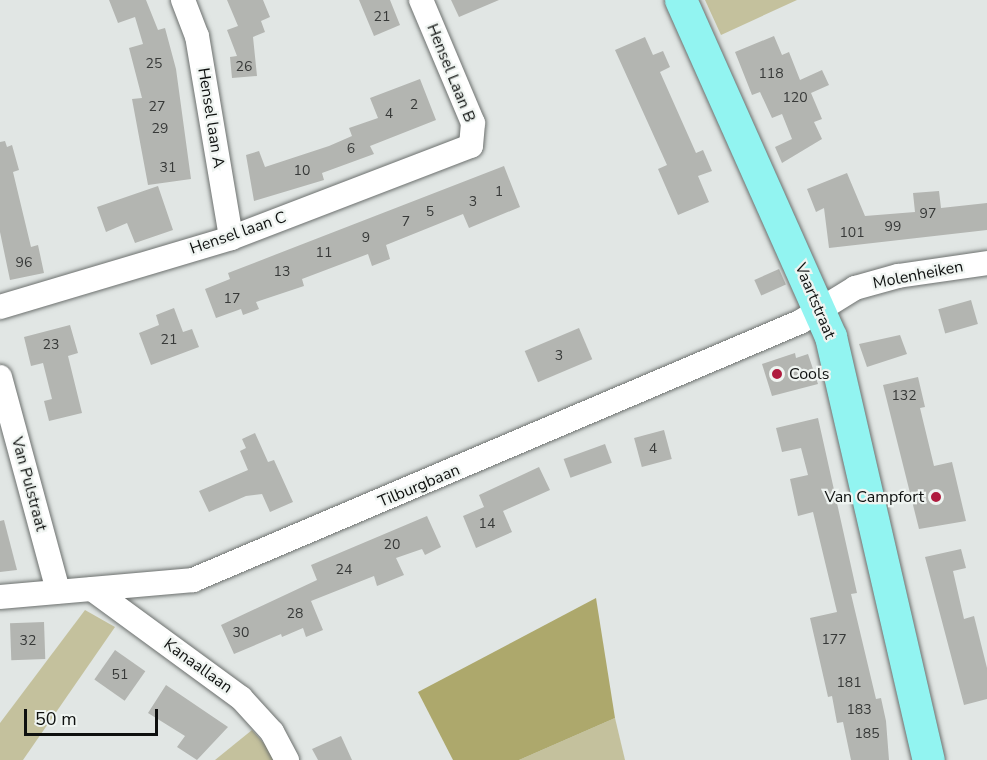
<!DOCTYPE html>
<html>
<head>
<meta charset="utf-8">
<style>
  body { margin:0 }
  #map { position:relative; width:987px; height:760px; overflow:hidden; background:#e1e6e4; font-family:"Nunito Sans",sans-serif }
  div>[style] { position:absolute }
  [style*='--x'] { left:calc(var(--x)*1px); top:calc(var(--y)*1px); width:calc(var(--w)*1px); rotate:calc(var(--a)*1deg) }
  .green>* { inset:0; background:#c4c19d }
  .forest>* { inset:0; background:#ada86c }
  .building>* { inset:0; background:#b3b5b1; transform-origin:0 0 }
  .roads { filter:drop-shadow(0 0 2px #6c706e) drop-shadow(0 0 2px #6c706e) }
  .minor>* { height:24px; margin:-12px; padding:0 12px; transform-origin:12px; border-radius:12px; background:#fff }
  .major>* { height:32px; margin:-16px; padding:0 16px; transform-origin:16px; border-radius:16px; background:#92f4f1 }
  .dots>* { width:16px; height:16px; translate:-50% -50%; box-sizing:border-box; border:3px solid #eff4f1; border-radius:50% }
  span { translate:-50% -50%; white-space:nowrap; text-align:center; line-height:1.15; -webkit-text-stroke:4.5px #eff4f1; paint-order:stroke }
  .number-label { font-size:14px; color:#373938 }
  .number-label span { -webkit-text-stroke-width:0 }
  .street-label { font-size:16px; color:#0e100f }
  .poi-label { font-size:16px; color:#0e100f }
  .left { translate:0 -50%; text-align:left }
  .right { translate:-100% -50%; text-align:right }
  .scale { position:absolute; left:24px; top:709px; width:134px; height:27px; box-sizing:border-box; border:3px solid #0e100f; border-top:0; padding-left:8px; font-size:18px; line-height:21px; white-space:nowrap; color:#0e100f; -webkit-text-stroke:4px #eff4f1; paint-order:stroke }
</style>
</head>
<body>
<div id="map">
  <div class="green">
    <div style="clip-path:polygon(705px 0,797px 0,721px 35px)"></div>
    <div style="clip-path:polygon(85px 610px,115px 627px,23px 760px,0 760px,0 723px)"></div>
    <div style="clip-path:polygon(615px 718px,625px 760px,519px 760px)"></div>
    <div style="clip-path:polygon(252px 730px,279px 760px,215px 760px)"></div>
  </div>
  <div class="forest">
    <div style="clip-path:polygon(596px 598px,615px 718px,519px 760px,453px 760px,418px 692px)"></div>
  </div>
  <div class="building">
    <div style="clip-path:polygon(109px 0,146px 0,158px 30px,165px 28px,176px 69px,191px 179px,148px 185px,132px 99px,142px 98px,129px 48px,143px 44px,135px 17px,118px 23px)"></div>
    <div style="clip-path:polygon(227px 0,263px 0,270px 17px,261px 21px,265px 32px,253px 37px,257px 76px,232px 78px,230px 57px,237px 56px,227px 30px,238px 26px)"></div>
    <div style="clip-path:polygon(359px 0,390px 0,400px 25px,374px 36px)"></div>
    <div style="clip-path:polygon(451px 0,499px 0,459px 17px)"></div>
    <div style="clip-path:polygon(774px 36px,782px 55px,789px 52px,800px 80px,822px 70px,829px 85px,811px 93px,822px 119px,814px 122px,822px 139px,782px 163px,775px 147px,792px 139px,782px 114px,772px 118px,760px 92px,752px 95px,735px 52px)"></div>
    <div style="clip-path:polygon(645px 37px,653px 55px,663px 51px,670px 67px,660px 72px,696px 153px,703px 150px,712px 171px,698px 176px,709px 202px,678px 215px,658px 169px,667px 165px,615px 50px)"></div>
    <div style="clip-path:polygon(420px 79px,436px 120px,370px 146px,374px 154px,322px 173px,324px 180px,254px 201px,246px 155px,259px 151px,265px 167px,329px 146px,352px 136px,349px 128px,378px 118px,370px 98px)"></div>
    <div style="clip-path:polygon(5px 141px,7px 147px,12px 145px,19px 170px,13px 172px,31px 247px,38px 245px,44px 273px,10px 280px,0 232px,0 142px)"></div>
    <div style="clip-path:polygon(504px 166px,520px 207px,469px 228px,463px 214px,386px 245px,390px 259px,372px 266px,368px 254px,302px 279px,304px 286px,256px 302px,259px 309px,243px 315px,241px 309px,216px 318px,205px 289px,230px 279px,228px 273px)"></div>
    <div style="clip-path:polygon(847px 173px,865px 216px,915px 212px,913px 193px,939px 191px,941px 208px,987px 203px,987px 230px,829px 248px,824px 208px,816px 212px,807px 189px)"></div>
    <div style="clip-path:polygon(158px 186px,173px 230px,135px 243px,127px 223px,106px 232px,97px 207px)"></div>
    <div style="left:779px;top:269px;width:17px;height:27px;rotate:66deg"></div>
    <div style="left:971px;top:300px;width:25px;height:34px;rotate:74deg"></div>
    <div style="clip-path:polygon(174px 308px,183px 332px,192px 329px,199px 347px,151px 365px,139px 333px,159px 325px,156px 315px)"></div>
    <div style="clip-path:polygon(70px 325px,78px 353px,68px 356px,82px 413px,49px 421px,44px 401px,52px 399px,43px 363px,31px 366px,24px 337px)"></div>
    <div style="left:579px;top:328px;width:34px;height:59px;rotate:67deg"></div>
    <div style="clip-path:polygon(900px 335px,907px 354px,867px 367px,859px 344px)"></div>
    <div style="clip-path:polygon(795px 353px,796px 358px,808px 354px,818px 384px,772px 396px,762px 364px)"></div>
    <div style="clip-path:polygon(918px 377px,925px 407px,920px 408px,934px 466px,952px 462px,966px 521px,919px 529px,883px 385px)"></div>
    <div style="clip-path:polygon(818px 418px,857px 593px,851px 594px,876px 699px,881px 698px,886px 721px,889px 760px,851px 760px,843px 722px,837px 723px,832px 696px,828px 697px,810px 618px,837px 612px,813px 512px,798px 516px,790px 479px,808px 475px,801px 448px,782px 452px,776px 428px)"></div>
    <div style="left:664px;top:430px;width:30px;height:31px;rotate:75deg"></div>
    <div style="clip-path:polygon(255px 433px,268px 462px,274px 460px,293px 502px,270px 512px,262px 494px,246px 496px,209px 512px,199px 491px,248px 470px,240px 451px,246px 448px,242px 439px)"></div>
    <div style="left:605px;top:444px;width:20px;height:44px;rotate:70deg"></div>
    <div style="clip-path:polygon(539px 467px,550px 490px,503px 511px,512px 532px,476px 548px,463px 516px,484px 507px,479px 495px)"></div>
    <div style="clip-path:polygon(427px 516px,441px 547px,425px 555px,422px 549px,396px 558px,404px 575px,377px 586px,374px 576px,311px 601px,323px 630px,306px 637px,303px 628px,282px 637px,281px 634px,234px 654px,221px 625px,317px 580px,311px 565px)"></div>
    <div style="clip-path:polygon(4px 520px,17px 570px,0 572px,0 521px)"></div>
    <div style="clip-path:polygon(961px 549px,966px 568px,953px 571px,964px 619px,974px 616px,987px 668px,987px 699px,964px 705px,925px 557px)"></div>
    <div style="left:44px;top:622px;width:37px;height:34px;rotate:88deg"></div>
    <div style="left:115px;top:650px;width:37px;height:36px;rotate:35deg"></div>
    <div style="clip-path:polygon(166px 685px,228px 727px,197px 760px,177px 747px,185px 736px,148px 713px)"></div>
    <div style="clip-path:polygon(341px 736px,352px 760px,318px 760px,312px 749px)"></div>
  </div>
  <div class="roads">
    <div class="minor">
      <div style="--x:183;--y:0;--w:39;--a:69"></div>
      <div style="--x:197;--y:36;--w:205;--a:80.4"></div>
      <div style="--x:0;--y:307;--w:241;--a:-16.6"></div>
      <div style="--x:231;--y:238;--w:257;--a:-21"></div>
      <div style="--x:471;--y:146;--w:23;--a:-85"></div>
      <div style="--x:473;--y:123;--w:134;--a:-112.9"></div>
      <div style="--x:0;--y:377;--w:222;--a:74.8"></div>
      <div style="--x:92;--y:589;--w:185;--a:36.2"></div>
      <div style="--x:241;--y:698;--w:46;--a:47.6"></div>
      <div style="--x:272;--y:732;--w:32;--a:62"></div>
      <div style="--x:0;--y:597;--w:194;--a:-5"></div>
      <div style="--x:193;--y:580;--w:660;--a:-23.03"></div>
      <div style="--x:800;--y:322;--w:65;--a:-31.7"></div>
      <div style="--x:855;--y:288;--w:45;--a:-15.6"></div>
      <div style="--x:898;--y:276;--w:90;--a:-8.3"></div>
    </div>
    <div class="major">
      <div style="--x:681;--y:0;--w:369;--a:66"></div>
      <div style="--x:831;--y:337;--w:434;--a:77"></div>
    </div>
  </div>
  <div class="dots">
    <div style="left:777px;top:374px;background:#af1b3e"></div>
    <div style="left:936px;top:497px;background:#af1b3e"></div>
  </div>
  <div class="number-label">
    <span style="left:382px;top:17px">21</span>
    <span style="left:154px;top:64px">25</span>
    <span style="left:244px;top:67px">26</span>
    <span style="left:771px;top:74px">118</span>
    <span style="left:795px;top:98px">120</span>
    <span style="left:414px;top:105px">2</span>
    <span style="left:157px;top:107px">27</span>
    <span style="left:389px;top:114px">4</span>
    <span style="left:160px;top:129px">29</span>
    <span style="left:351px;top:149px">6</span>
    <span style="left:168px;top:168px">31</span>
    <span style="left:302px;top:171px">10</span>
    <span style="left:499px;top:192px">1</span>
    <span style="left:473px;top:202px">3</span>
    <span style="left:430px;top:212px">5</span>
    <span style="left:928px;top:214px">97</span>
    <span style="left:406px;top:222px">7</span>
    <span style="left:893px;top:227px">99</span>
    <span style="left:852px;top:233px">101</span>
    <span style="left:366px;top:238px">9</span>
    <span style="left:324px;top:253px">11</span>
    <span style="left:24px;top:263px">96</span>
    <span style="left:282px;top:272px">13</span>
    <span style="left:232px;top:299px">17</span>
    <span style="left:169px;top:340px">21</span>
    <span style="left:51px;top:345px">23</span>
    <span style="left:559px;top:356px">3</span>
    <span style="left:904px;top:396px">132</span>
    <span style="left:653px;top:449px">4</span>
    <span style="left:487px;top:524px">14</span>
    <span style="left:392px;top:545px">20</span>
    <span style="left:344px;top:570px">24</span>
    <span style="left:295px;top:614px">28</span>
    <span style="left:241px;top:633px">30</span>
    <span style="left:834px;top:640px">177</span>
    <span style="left:28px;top:641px">32</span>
    <span style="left:120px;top:675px">51</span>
    <span style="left:849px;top:683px">181</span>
    <span style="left:859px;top:710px">183</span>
    <span style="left:867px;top:734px">185</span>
  </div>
  <div class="street-label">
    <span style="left:451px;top:73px;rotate:68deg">Hensel Laan B</span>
    <span style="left:211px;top:118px;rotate:81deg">Hensel laan A</span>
    <span style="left:238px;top:233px;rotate:-19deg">Hensel laan C</span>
    <span style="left:918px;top:275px;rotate:-11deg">Molenheiken</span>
    <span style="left:815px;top:301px;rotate:67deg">Vaartstraat</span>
    <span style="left:29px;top:484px;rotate:75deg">Van Pulstraat</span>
    <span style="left:419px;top:486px;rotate:-23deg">Tilburgbaan</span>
    <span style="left:198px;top:666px;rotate:36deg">Kanaallaan</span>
  </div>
  <div class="poi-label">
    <span class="left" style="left:789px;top:374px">Cools</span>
    <span class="right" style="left:924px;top:497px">Van Campfort</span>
  </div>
  <div class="scale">50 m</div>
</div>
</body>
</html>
